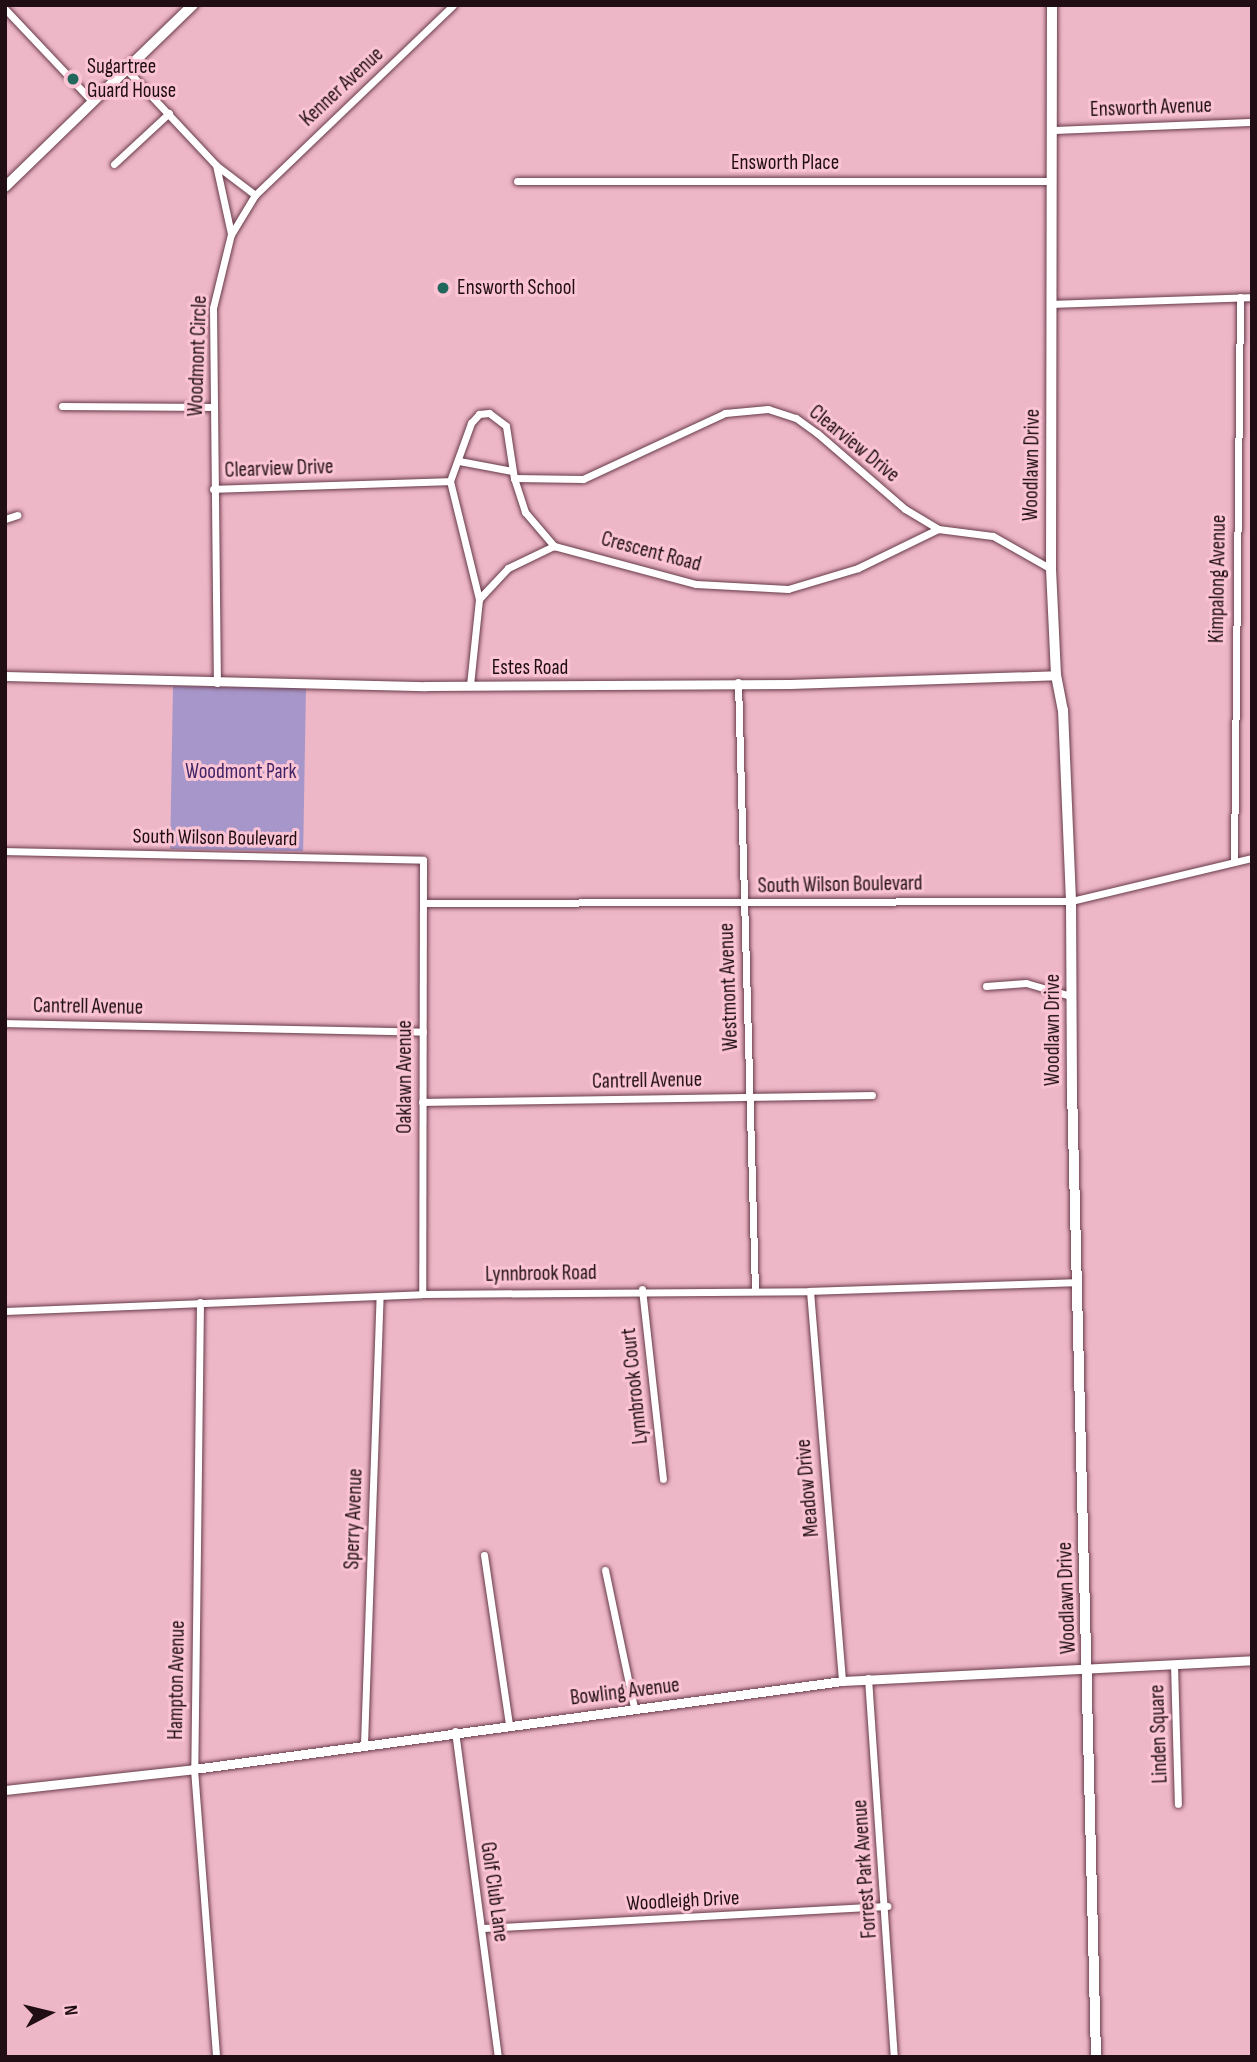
<!DOCTYPE html>
<html>
<head>
<meta charset="utf-8">
<style>
  body { margin:0 }
  #map { position:relative; width:1257px; height:2062px; overflow:hidden; background:#eeb7c7; font-family:"Sofia Sans Condensed",sans-serif }
  div>[style] { position:absolute }
  [style*='--x'] { left:calc(var(--x)*1px); top:calc(var(--y)*1px); width:calc(var(--w)*1px); rotate:calc(var(--a)*1deg) }
  .green>* { inset:0; background:#a796c9; transform-origin:0 0 }
  .roads { filter:drop-shadow(0 0 2px #683b4a) drop-shadow(0 0 2px #683b4a) }
  .minor>* { height:7px; margin:-3.5px; padding:0 3.5px; transform-origin:3.5px; border-radius:3.5px; background:#fff }
  .tertiary>* { height:9px; margin:-4.5px; padding:0 4.5px; transform-origin:4.5px; border-radius:4.5px; background:#fff }
  .secondary>* { height:10px; margin:-5px; padding:0 5px; transform-origin:5px; border-radius:5px; background:#fff }
  .primary>* { height:10px; margin:-5px; padding:0 5px; transform-origin:5px; border-radius:5px; background:#fff }
  .dots>* { width:19px; height:19px; translate:-50% -50%; box-sizing:border-box; border:4px solid #fbc4d4; border-radius:50% }
  span { translate:-50% -50%; white-space:nowrap; text-align:center; line-height:1.15; -webkit-text-stroke:6px #fbc4d4; paint-order:stroke }
  .poi-label { font-size:21px; color:#200e14 }
  .left { translate:0 -50%; text-align:left }
  .street-label { font-size:21px; color:#200e14 }
  .park-label { font-size:21px; color:#402466 }
  .frame { position:absolute; inset:0; border:7px solid #200e14; pointer-events:none }
  .north { position:absolute; left:14px; top:1978px; width:70px; height:70px; -webkit-text-stroke:5px #fbc4d4; paint-order:stroke; rotate:83deg; font-size:19px; font-weight:700; line-height:28px; text-align:center; color:#200e14 }
  .north::after { content:''; display:block; margin:auto; width:24px; height:32px; background:#200e14; clip-path:polygon(50% 0,100% 100%,50% 72%,0 100%) }
</style>
</head>
<body>
<div id="map">
  <div class="green">
    <div style="left:173px;top:686px;width:133px;height:163px;rotate:1deg"></div>
  </div>
  <div class="roads">
    <div class="minor">
      <div style="--x:5;--y:9;--w:127;--a:46.6"></div>
      <div style="--x:127;--y:70;--w:130;--a:46.9"></div>
      <div style="--x:216;--y:165;--w:71;--a:77.7"></div>
      <div style="--x:231;--y:234;--w:76;--a:103.7"></div>
      <div style="--x:213;--y:308;--w:375;--a:89.4"></div>
      <div style="--x:1052;--y:130;--w:200;--a:-2.3"></div>
      <div style="--x:114;--y:164;--w:75;--a:-42.8"></div>
      <div style="--x:217;--y:166;--w:48;--a:37.3"></div>
      <div style="--x:517;--y:181;--w:535;--a:0"></div>
      <div style="--x:232;--y:233;--w:44;--a:-58.8"></div>
      <div style="--x:255;--y:195;--w:274;--a:-43.8"></div>
      <div style="--x:1053;--y:304;--w:199;--a:-2"></div>
      <div style="--x:62;--y:406;--w:151;--a:0.4"></div>
      <div style="--x:459;--y:461;--w:54;--a:10.7"></div>
      <div style="--x:514;--y:478;--w:69;--a:0.8"></div>
      <div style="--x:583;--y:479;--w:157;--a:-24.9"></div>
      <div style="--x:725;--y:413;--w:43;--a:-5.3"></div>
      <div style="--x:768;--y:409;--w:29;--a:18"></div>
      <div style="--x:796;--y:418;--w:26;--a:36"></div>
      <div style="--x:817;--y:433;--w:116;--a:40.8"></div>
      <div style="--x:905;--y:509;--w:39;--a:31"></div>
      <div style="--x:938;--y:529;--w:55;--a:7.3"></div>
      <div style="--x:993;--y:536;--w:67;--a:29.6"></div>
      <div style="--x:450;--y:481;--w:62;--a:-70.1"></div>
      <div style="--x:471;--y:423;--w:12;--a:-48"></div>
      <div style="--x:479;--y:414;--w:10;--a:-6"></div>
      <div style="--x:489;--y:413;--w:21;--a:37"></div>
      <div style="--x:506;--y:426;--w:53;--a:81.3"></div>
      <div style="--x:514;--y:478;--w:36;--a:72"></div>
      <div style="--x:525;--y:512;--w:45;--a:49.5"></div>
      <div style="--x:450;--y:481;--w:122;--a:76.2"></div>
      <div style="--x:213;--y:489;--w:237;--a:-1.9"></div>
      <div style="--x:5;--y:519;--w:13;--a:-18"></div>
      <div style="--x:738;--y:682;--w:608;--a:88.4"></div>
      <div style="--x:470;--y:685;--w:86;--a:-84"></div>
      <div style="--x:479;--y:599;--w:42;--a:-46.9"></div>
      <div style="--x:508;--y:568;--w:51;--a:-25.6"></div>
      <div style="--x:554;--y:546;--w:147;--a:15"></div>
      <div style="--x:696;--y:584;--w:92;--a:3.1"></div>
      <div style="--x:788;--y:589;--w:73;--a:-16.7"></div>
      <div style="--x:858;--y:568;--w:89;--a:-26"></div>
      <div style="--x:5;--y:851;--w:418;--a:1.2"></div>
      <div style="--x:423;--y:860;--w:434;--a:90.1"></div>
      <div style="--x:1234;--y:862;--w:565;--a:-89.39"></div>
      <div style="--x:423;--y:903;--w:648;--a:-0.18"></div>
      <div style="--x:1071;--y:901;--w:186;--a:-13.4"></div>
      <div style="--x:986;--y:986;--w:40;--a:-4.3"></div>
      <div style="--x:1026;--y:983;--w:47;--a:16.1"></div>
      <div style="--x:5;--y:1023;--w:418;--a:1.2"></div>
      <div style="--x:422;--y:1102;--w:450;--a:-0.9"></div>
      <div style="--x:642;--y:1289;--w:191;--a:83.7"></div>
      <div style="--x:810;--y:1291;--w:391;--a:85.3"></div>
      <div style="--x:200;--y:1302;--w:467;--a:90.7"></div>
      <div style="--x:194;--y:1769;--w:289;--a:85.6"></div>
      <div style="--x:5;--y:1311;--w:417;--a:-2.3"></div>
      <div style="--x:422;--y:1294;--w:388;--a:-0.4"></div>
      <div style="--x:810;--y:1291;--w:268;--a:-1.9"></div>
      <div style="--x:484;--y:1555;--w:171;--a:81.6"></div>
      <div style="--x:605;--y:1570;--w:141;--a:78.1"></div>
      <div style="--x:1174;--y:1664;--w:140;--a:88.4"></div>
      <div style="--x:868;--y:1678;--w:380;--a:86.1"></div>
      <div style="--x:455;--y:1731;--w:329;--a:82.5"></div>
      <div style="--x:364;--y:1744;--w:448;--a:-88"></div>
      <div style="--x:482;--y:1928;--w:406;--a:-3.1"></div>
    </div>
    <div class="tertiary">
      <div style="--x:5;--y:676;--w:421;--a:1.4"></div>
      <div style="--x:426;--y:686;--w:364;--a:-0.3"></div>
      <div style="--x:790;--y:684;--w:266;--a:-1.9"></div>
      <div style="--x:5;--y:1790;--w:190;--a:-6.3"></div>
      <div style="--x:194;--y:1769;--w:654;--a:-7.73"></div>
      <div style="--x:842;--y:1681;--w:411;--a:-2.9"></div>
    </div>
    <div class="secondary">
      <div style="--x:1052;--y:5;--w:564;--a:90.1"></div>
      <div style="--x:1051;--y:569;--w:106;--a:87.3"></div>
      <div style="--x:1056;--y:675;--w:36;--a:79"></div>
      <div style="--x:1063;--y:710;--w:191;--a:87.6"></div>
      <div style="--x:1071;--y:901;--w:187;--a:89.7"></div>
      <div style="--x:1072;--y:1088;--w:969;--a:88.58"></div>
    </div>
    <div class="primary">
      <div style="--x:5;--y:187;--w:262;--a:-44.1"></div>
    </div>
  </div>
  <div class="dots">
    <div style="left:73px;top:79px;background:#21675c"></div>
    <div style="left:443px;top:288px;background:#21675c"></div>
  </div>
  <div class="poi-label">
    <span class="left" style="left:87px;top:79px">Sugartree<br>Guard House</span>
    <span class="left" style="left:457px;top:288px">Ensworth School</span>
  </div>
  <div class="street-label">
    <span style="left:342px;top:87px;rotate:-43deg">Kenner Avenue</span>
    <span style="left:1151px;top:108px;rotate:-2deg">Ensworth Avenue</span>
    <span style="left:785px;top:163px">Ensworth Place</span>
    <span style="left:198px;top:356px;rotate:-88deg">Woodmont Circle</span>
    <span style="left:854px;top:444px;rotate:39deg">Clearview Drive</span>
    <span style="left:1032px;top:465px;rotate:-89deg">Woodlawn Drive</span>
    <span style="left:279px;top:469px;rotate:-2deg">Clearview Drive</span>
    <span style="left:651px;top:552px;rotate:15deg">Crescent Road</span>
    <span style="left:1218px;top:579px;rotate:-89deg">Kimpalong Avenue</span>
    <span style="left:530px;top:668px">Estes Road</span>
    <span style="left:215px;top:838px;rotate:1deg">South Wilson Boulevard</span>
    <span style="left:840px;top:885px;rotate:-1deg">South Wilson Boulevard</span>
    <span style="left:729px;top:987px;rotate:-92deg">Westmont Avenue</span>
    <span style="left:88px;top:1007px;rotate:1deg">Cantrell Avenue</span>
    <span style="left:1053px;top:1030px;rotate:-90deg">Woodlawn Drive</span>
    <span style="left:405px;top:1077px;rotate:-90deg">Oaklawn Avenue</span>
    <span style="left:647px;top:1081px;rotate:-1deg">Cantrell Avenue</span>
    <span style="left:541px;top:1274px;rotate:-1deg">Lynnbrook Road</span>
    <span style="left:635px;top:1386px;rotate:-96deg">Lynnbrook Court</span>
    <span style="left:808px;top:1488px;rotate:-95deg">Meadow Drive</span>
    <span style="left:354px;top:1519px;rotate:-88deg">Sperry Avenue</span>
    <span style="left:1067px;top:1598px;rotate:-92deg">Woodlawn Drive</span>
    <span style="left:177px;top:1680px;rotate:-89deg">Hampton Avenue</span>
    <span style="left:625px;top:1692px;rotate:-7deg">Bowling Avenue</span>
    <span style="left:1159px;top:1734px;rotate:-92deg">Linden Square</span>
    <span style="left:865px;top:1869px;rotate:-94deg">Forrest Park Avenue</span>
    <span style="left:494px;top:1892px;rotate:82deg">Golf Club Lane</span>
    <span style="left:683px;top:1901px;rotate:-3deg">Woodleigh Drive</span>
  </div>
  <div class="park-label">
    <span style="left:241px;top:772px">Woodmont Park</span>
  </div>
  <div class="frame"></div>
  <div class="north">N</div>
</div>
</body>
</html>
